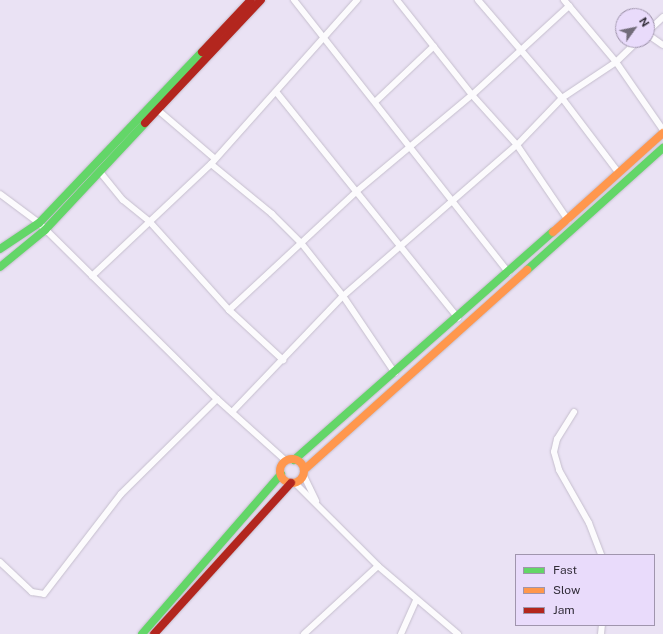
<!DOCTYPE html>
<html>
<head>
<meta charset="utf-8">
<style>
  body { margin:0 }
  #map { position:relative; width:663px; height:634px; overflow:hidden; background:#eae2f4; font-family:"Public Sans",sans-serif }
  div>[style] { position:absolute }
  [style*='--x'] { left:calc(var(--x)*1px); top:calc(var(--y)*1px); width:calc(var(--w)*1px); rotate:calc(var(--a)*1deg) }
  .roads { filter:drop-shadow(0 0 1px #c5becd) drop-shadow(0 0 1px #c5becd) }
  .street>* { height:6px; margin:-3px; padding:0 3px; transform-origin:3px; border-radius:3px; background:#fcfbfd }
  .fast>* { height:8px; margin:-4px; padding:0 4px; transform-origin:4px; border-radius:4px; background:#63d668 }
  .slow>* { height:8px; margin:-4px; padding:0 4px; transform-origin:4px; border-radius:4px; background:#ff974d }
  .slow>.ring { margin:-4px; padding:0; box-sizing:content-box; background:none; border:8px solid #ff974d; border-radius:50% }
  .jam>* { height:8px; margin:-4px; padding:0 4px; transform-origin:4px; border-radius:4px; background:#b3261e }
  span { translate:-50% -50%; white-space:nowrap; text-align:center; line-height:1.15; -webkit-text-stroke:3px #e9dbfb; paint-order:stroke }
  .legend { position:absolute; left:515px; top:554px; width:140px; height:72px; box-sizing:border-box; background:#e9dbfb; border:1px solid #a095ad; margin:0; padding:5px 7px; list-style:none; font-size:12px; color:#322d39 }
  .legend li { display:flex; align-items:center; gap:8px; height:20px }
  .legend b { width:20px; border:1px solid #a095ad }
  .north { position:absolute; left:615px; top:8px; width:40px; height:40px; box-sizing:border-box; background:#e9dbfb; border:1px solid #a095ad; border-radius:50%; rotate:57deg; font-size:11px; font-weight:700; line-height:16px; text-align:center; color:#322d39 }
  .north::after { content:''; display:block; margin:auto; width:14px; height:18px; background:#726c7a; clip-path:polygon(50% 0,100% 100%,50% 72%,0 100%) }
</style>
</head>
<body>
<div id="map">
  <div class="roads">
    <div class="street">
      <div style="--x:294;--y:0;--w:347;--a:51.8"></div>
      <div style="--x:397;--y:0;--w:121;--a:51.7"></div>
      <div style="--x:472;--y:95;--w:67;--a:48"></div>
      <div style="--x:517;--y:145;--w:91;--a:55.8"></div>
      <div style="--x:478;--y:0;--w:129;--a:49.4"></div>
      <div style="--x:562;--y:98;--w:93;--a:52.9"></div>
      <div style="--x:564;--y:0;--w:81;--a:50"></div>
      <div style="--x:616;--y:62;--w:83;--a:55.3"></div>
      <div style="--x:647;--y:32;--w:22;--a:-43"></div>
      <div style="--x:647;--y:34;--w:19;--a:35"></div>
      <div style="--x:277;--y:93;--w:289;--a:51.2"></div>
      <div style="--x:375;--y:102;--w:81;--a:-43.5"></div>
      <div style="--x:159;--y:111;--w:72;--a:40.5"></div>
      <div style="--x:211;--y:164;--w:79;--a:39.3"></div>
      <div style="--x:272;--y:214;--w:42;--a:45"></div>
      <div style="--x:302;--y:244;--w:66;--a:51.7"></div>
      <div style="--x:343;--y:296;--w:93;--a:56"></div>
      <div style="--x:100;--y:172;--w:36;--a:51"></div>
      <div style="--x:123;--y:200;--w:33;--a:39"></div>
      <div style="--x:149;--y:221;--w:120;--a:48"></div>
      <div style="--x:229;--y:310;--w:74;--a:42.8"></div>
      <div style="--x:0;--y:194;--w:49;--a:36.6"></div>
      <div style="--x:39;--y:223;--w:250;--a:44.7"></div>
      <div style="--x:217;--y:399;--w:93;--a:41.9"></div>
      <div style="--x:92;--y:276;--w:163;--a:-43.3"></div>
      <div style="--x:211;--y:164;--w:220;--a:-48.3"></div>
      <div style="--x:229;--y:310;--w:175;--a:-42.9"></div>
      <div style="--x:357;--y:191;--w:150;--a:-39.9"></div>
      <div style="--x:472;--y:95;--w:132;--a:-42.5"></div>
      <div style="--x:232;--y:412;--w:161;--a:-46.3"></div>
      <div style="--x:343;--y:296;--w:230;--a:-41"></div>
      <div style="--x:517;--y:145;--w:65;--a:-46.2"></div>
      <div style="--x:562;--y:98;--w:65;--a:-33.7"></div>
      <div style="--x:616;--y:62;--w:32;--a:-44"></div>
      <div style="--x:574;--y:412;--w:32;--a:122"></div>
      <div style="--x:557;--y:439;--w:13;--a:103"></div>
      <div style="--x:554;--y:452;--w:19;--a:74"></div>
      <div style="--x:559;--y:470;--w:61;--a:60.5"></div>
      <div style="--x:589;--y:523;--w:34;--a:69"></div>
      <div style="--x:303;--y:474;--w:30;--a:64"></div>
      <div style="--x:295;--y:483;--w:117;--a:45"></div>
      <div style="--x:378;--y:566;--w:105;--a:40.4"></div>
      <div style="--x:0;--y:562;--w:44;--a:43.2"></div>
      <div style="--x:32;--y:592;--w:12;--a:9"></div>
      <div style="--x:44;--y:594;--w:126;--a:-52.4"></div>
      <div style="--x:121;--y:494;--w:135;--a:-44.7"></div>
      <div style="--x:304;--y:634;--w:100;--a:-42.6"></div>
      <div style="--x:401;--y:634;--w:37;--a:-66"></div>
      <div style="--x:601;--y:634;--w:9;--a:-84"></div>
    </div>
    <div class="fast">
      <div style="--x:0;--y:249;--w:47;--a:-33.7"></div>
      <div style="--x:39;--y:223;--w:236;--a:-46.4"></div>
      <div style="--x:0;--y:267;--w:58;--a:-39.4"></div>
      <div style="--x:45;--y:230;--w:146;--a:-46.9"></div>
      <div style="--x:527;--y:270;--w:183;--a:-41.9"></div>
      <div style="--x:294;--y:460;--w:345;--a:-41.4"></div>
      <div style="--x:142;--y:634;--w:212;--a:-49"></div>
    </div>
    <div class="slow">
      <div style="--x:553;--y:232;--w:148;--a:-42"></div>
      <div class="ring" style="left:280px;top:459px;width:16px;height:16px"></div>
      <div style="--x:304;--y:470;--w:300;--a:-41.9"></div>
    </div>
    <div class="jam">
      <div style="--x:202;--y:52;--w:71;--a:-46.7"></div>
      <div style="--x:145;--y:123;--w:169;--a:-46.7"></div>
      <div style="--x:154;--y:634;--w:204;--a:-47.8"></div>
    </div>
  </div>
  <ul class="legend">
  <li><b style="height:5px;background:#63d668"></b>Fast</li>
  <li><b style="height:5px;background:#ff974d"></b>Slow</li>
  <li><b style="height:5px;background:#b3261e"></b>Jam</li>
  </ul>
  <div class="north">N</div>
</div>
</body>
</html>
